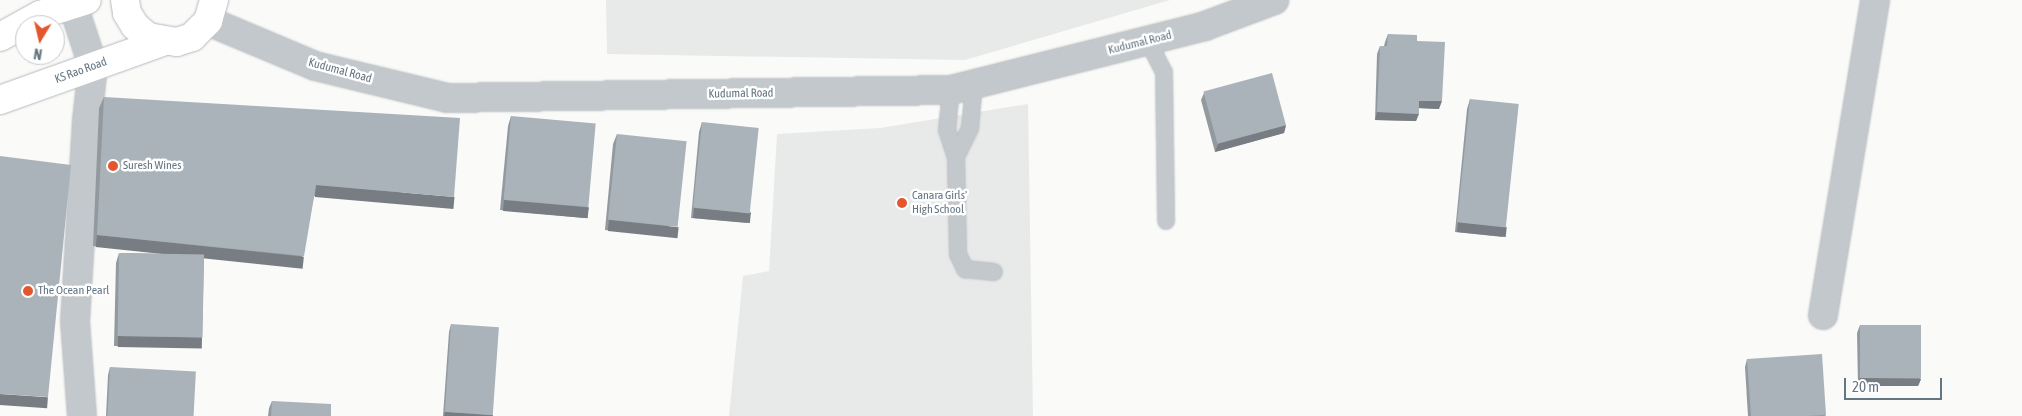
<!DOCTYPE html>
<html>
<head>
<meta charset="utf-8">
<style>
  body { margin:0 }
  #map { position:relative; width:2022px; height:416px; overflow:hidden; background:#fafaf8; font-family:"Asap Condensed",sans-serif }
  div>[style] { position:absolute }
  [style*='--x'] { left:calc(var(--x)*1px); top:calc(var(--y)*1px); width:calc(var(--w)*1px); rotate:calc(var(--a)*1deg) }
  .built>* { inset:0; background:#e8e9e9 }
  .roads { filter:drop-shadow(0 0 1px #b5babe) drop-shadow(0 0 1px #b5babe) }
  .service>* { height:16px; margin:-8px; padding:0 8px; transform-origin:8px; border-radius:8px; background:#c3c8cc }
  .minor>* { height:28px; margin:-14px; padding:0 14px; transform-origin:14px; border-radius:14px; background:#c3c8cc }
  .tertiary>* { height:28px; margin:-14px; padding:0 14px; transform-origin:14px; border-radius:14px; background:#c3c8cc }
  .primary>* { height:28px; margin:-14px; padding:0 14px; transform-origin:14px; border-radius:14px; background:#fff }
  .wall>* { inset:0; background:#929a9f }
  .shaded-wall>* { inset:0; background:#777d82; transform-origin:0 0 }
  .building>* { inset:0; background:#aab3b9; transform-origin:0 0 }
  .dots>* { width:14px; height:14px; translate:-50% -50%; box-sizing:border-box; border:2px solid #fff; border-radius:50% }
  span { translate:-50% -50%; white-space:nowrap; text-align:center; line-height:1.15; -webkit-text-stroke:5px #fff; paint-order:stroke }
  .street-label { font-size:12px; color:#657683 }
  .poi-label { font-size:12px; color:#657683 }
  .left { translate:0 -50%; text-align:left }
  .north { position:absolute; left:15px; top:15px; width:50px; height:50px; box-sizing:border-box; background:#fff; border:1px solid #c1c8cd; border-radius:50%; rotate:189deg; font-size:14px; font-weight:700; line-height:20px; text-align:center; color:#657683 }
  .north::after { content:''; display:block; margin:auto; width:18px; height:22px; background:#e4572e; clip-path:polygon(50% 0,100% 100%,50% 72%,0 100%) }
  .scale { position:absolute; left:1844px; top:378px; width:98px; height:22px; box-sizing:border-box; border:2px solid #657683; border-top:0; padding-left:6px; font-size:15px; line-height:18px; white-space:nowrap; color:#657683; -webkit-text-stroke:4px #fff; paint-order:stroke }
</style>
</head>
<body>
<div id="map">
  <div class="built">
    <div style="clip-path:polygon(606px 0,1170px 0,965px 60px,607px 54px)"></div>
    <div style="clip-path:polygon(1028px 104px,1033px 416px,729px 416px,743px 276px,769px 271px,777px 134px,880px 128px)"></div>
  </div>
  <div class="roads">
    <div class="service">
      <div style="--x:1148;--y:41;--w:35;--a:63"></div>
      <div style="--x:1164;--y:72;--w:149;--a:89.2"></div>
      <div style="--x:951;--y:90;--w:40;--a:95.7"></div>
      <div style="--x:947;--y:130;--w:28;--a:72"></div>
      <div style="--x:956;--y:157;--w:32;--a:-64"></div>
      <div style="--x:970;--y:128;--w:44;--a:-84.8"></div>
      <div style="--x:956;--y:157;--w:97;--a:88.8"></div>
      <div style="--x:958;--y:254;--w:17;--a:65"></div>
      <div style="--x:965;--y:269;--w:29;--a:6"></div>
    </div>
    <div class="minor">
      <div style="--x:73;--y:5;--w:64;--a:71.8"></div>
      <div style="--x:93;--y:66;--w:54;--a:96.3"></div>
      <div style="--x:87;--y:120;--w:201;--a:93.4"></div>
      <div style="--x:75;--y:321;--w:95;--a:85.8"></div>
      <div style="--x:1823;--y:315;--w:319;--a:-80.6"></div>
    </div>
    <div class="tertiary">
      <div style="--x:208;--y:21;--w:116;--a:22.8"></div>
      <div style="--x:315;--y:66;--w:136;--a:13.6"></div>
      <div style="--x:447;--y:98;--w:504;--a:-0.91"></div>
      <div style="--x:951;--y:90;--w:262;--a:-14.1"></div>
      <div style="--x:1205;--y:26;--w:74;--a:-20.6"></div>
    </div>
    <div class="primary">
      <div style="--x:125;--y:0;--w:13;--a:81"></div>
      <div style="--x:127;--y:13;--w:15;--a:58"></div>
      <div style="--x:135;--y:26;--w:17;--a:40"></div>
      <div style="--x:148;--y:37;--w:29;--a:10"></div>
      <div style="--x:177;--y:42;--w:16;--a:-18"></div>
      <div style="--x:192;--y:37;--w:23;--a:-45"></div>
      <div style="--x:208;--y:21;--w:22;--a:-74"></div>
      <div style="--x:0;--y:37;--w:46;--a:-28.8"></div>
      <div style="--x:40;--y:15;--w:49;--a:-17.7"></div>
      <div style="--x:0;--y:100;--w:172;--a:-19.7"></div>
    </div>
  </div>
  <div class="wall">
    <div style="clip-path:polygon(1388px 34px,1417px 41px,1439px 109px,1419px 108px,1416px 121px,1375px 120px,1377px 54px,1380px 46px,1384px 46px,1385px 42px)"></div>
    <div style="clip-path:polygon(1204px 93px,1286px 125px,1284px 133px,1215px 152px,1201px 100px)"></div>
    <div style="clip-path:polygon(104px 97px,450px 208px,314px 196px,300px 268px,204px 257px,202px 337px,199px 347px,114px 346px,116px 263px,119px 253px,170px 254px,93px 246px,99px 108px)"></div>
    <div style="clip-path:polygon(1470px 99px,1503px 237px,1455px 232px,1467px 109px)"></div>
    <div style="clip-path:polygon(511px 116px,589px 208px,585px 218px,500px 210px,508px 126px)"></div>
    <div style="clip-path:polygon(702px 122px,751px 213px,747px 223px,691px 218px,699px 132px)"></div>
    <div style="clip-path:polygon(617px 134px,675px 237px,605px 230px,613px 144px)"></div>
    <div style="clip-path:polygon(451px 324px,493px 416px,443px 416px,449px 332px)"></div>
    <div style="clip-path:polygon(1860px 325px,1921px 379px,1918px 386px,1858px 386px,1857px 333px)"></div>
    <div style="clip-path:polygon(1747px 359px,1826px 415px,1825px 416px,1748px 416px,1745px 367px)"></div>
    <div style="clip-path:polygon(110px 367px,193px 416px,106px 416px,108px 375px)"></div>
    <div style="clip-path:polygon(272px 401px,331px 416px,268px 416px,269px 408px)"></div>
  </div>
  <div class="shaded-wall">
    <div style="clip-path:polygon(1419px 101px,1442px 101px,1439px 109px,1417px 108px)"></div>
    <div style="clip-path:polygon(1377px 112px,1419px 114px,1416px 121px,1375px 120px)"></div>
    <div style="clip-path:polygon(1286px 125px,1284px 133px,1215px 152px,1218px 144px)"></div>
    <div style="left:316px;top:185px;width:139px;height:12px;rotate:5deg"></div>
    <div style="left:504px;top:200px;width:85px;height:11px;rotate:5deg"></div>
    <div style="left:694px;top:208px;width:57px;height:10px;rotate:5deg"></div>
    <div style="left:609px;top:220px;width:70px;height:11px;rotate:6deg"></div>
    <div style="left:1458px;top:222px;width:49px;height:10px;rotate:6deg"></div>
    <div style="left:97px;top:235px;width:208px;height:12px;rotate:6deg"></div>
    <div style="left:118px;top:336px;width:84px;height:11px;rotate:1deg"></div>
    <div style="clip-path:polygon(1860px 378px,1921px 379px,1918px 386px,1858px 386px)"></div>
    <div style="left:0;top:394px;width:48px;height:11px;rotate:4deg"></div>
    <div style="clip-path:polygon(445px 412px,493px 415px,493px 416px,444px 416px)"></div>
  </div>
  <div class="building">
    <div style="clip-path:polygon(1388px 34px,1417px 35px,1417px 41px,1445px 42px,1442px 101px,1419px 101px,1419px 114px,1377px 112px,1380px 46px,1387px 46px)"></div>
    <div style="left:1272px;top:73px;width:54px;height:71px;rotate:75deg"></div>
    <div style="clip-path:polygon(104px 97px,460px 118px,454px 197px,316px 185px,304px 256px,97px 235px)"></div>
    <div style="left:1470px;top:99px;width:49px;height:124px;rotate:6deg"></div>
    <div style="left:511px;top:116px;width:85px;height:84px;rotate:5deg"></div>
    <div style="left:702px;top:122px;width:57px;height:86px;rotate:6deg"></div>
    <div style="left:617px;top:134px;width:70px;height:86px;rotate:6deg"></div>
    <div style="clip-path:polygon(0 156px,71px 165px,48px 397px,0 394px)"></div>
    <div style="left:119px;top:253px;width:85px;height:83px;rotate:1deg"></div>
    <div style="left:451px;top:324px;width:48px;height:88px;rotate:4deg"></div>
    <div style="left:1860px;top:325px;width:61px;height:53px"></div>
    <div style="clip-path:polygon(1822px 354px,1826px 415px,1807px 416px,1751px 416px,1747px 359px)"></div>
    <div style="left:110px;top:367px;width:86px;height:49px;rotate:3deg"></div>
    <div style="clip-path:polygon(272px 401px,331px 404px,331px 416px,271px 416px)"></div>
  </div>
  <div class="dots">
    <div style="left:113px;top:166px;background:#e4572e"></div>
    <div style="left:902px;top:203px;background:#e4572e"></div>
    <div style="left:28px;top:291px;background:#e4572e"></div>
  </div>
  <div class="street-label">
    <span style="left:1140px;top:43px;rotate:-14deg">Kudumal Road</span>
    <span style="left:81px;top:71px;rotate:-20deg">KS Rao Road</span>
    <span style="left:340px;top:71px;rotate:15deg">Kudumal Road</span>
    <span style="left:741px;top:94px;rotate:-1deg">Kudumal Road</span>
  </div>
  <div class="poi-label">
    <span class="left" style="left:123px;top:166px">Suresh Wines</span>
    <span class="left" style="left:912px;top:203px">Canara Girls'<br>High School</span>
    <span class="left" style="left:38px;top:291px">The Ocean Pearl</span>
  </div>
  <div class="north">N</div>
  <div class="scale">20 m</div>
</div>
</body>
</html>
